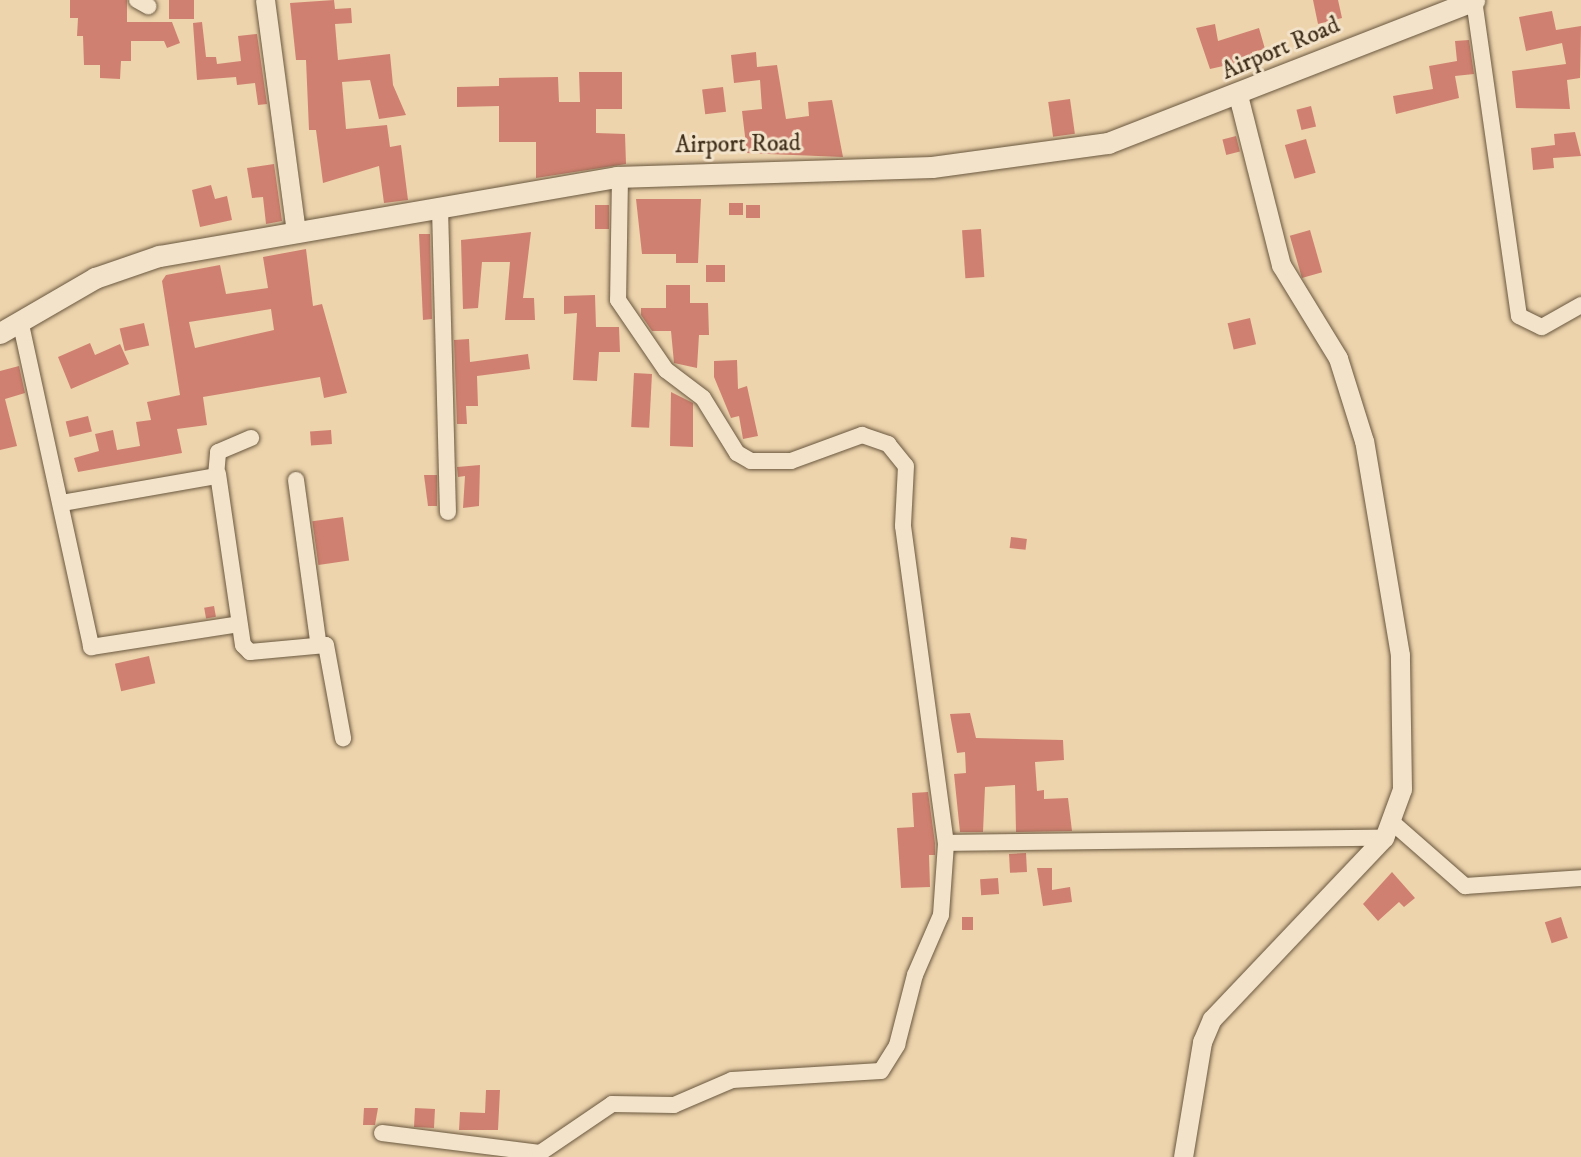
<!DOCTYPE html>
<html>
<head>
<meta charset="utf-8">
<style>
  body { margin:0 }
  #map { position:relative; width:1581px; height:1157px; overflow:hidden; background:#edd4ad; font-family:"IM FELL DW Pica",serif }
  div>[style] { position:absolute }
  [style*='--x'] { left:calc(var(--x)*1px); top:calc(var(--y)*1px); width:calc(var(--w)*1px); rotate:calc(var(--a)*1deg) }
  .building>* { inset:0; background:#d08070; transform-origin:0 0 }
  .roads { filter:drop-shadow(0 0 2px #6a583f) drop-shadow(0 0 2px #6a583f) }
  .minor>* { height:16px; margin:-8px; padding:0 8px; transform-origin:8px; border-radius:8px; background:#f3e3ca }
  .tertiary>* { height:19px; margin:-9.5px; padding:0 9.5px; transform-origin:9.5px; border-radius:9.5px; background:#f3e3ca }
  .secondary>* { height:21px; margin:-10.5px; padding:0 10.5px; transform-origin:10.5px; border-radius:10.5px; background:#f3e3ca }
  span { translate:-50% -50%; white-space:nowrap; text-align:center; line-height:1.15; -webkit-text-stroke:6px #f3e3ca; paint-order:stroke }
  .street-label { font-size:24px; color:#3f2e1a }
</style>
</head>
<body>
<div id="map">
  <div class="building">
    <div style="clip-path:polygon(70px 0,127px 0,127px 22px,172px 22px,180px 43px,167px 48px,164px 41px,131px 41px,131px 61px,121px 61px,120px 79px,100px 78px,100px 65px,84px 65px,83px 36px,77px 36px,78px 18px,70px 18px)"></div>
    <div style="left:169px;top:0;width:25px;height:19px"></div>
    <div style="clip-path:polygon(334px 0,335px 9px,351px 8px,352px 23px,335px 24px,338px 60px,390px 54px,393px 85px,406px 115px,379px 119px,370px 80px,342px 82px,346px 129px,387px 125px,390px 147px,401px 145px,408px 200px,384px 203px,379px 166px,323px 183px,316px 130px,309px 130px,306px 60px,296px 60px,290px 3px)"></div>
    <div style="clip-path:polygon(1313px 0,1338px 0,1342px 18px,1318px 24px)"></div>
    <div style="clip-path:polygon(1552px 11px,1556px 30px,1581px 26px,1580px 78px,1567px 80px,1570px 109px,1516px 108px,1512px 71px,1566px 64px,1562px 43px,1526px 51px,1519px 17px)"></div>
    <div style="clip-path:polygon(202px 22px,206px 57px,216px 57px,217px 64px,241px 61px,238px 36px,257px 34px,267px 104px,258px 105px,255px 83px,237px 85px,236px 77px,197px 80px,193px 23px)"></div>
    <div style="clip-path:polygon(1215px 24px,1218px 41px,1259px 28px,1265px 49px,1252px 52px,1254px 59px,1210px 69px,1196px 28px)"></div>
    <div style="clip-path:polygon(1469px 40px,1474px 74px,1455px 76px,1459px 98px,1396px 114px,1393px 96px,1433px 89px,1429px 66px,1457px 61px,1455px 41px)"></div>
    <div style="clip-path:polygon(756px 52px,757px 67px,777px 65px,786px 119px,809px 116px,808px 102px,832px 100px,843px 157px,747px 153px,742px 111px,762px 109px,760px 80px,734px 83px,731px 55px)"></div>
    <div style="clip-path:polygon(579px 72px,622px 72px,622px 109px,596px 109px,596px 133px,625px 134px,626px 164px,536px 178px,536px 142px,499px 142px,499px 106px,457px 107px,457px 87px,499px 86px,499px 78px,558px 77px,559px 102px,580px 102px)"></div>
    <div style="left:723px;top:87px;width:25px;height:21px;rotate:83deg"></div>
    <div style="left:1070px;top:99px;width:35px;height:22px;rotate:82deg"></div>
    <div style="left:1311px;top:106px;width:21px;height:15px;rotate:76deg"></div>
    <div style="clip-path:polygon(1575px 132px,1581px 156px,1553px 158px,1554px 168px,1533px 170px,1531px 148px,1555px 145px,1554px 134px)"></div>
    <div style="left:1236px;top:136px;width:16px;height:14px;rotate:76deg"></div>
    <div style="left:1306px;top:139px;width:35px;height:22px;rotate:74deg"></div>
    <div style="clip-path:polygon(274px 164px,282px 221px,266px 224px,263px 197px,252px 198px,247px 168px)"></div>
    <div style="clip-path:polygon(211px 185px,215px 199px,227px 196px,232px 220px,200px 227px,192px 190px)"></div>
    <div style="clip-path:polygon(636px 199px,701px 199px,698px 263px,676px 263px,676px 254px,642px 254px)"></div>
    <div style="left:729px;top:203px;width:14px;height:12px"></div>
    <div style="left:595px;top:205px;width:14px;height:24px"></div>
    <div style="left:746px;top:205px;width:14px;height:13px"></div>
    <div style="left:981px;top:229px;width:48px;height:19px;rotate:86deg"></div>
    <div style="left:1310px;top:230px;width:44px;height:21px;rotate:74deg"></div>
    <div style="clip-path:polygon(531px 232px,523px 298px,534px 298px,535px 320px,505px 320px,510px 262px,482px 262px,478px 308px,463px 309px,461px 240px)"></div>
    <div style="clip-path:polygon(419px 234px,430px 234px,432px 319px,423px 320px)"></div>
    <div style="clip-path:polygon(evenodd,306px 249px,313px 306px,322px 304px,347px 393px,324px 398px,320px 377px,203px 397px,207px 425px,177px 429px,182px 453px,78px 472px,74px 458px,99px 451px,95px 434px,113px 430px,117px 450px,140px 446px,136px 422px,151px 420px,147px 402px,180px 395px,162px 281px,166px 275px,220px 265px,226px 294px,268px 288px,263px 257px,306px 249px,271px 309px,274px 330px,195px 348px,189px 322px,271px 309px)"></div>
    <div style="left:706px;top:265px;width:19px;height:17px"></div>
    <div style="clip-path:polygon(666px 285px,690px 285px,690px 303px,708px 303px,709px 335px,699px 335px,697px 368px,674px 363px,671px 331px,652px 331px,641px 315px,641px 308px,666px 308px)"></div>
    <div style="clip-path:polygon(595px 295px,596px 327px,619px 327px,620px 352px,599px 352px,597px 381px,573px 380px,577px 313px,564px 314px,564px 296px)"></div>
    <div style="left:1250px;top:318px;width:27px;height:23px;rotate:77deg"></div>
    <div style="left:144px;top:323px;width:23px;height:25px;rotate:77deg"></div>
    <div style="clip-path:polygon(469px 339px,470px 362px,528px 354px,530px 369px,477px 376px,478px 406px,466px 406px,467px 424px,457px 424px,454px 340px)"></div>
    <div style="clip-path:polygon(90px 343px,95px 355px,120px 344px,129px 364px,71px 389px,58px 357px)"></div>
    <div style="clip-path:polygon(737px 360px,738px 389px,747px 386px,758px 436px,743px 439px,739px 416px,731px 418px,714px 377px,714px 361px)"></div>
    <div style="clip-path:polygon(19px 366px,25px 393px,5px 399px,17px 446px,0 450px,0 371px)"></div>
    <div style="left:634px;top:373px;width:18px;height:54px;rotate:3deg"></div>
    <div style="clip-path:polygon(671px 392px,693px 403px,693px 447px,670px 446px)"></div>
    <div style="left:88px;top:416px;width:16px;height:23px;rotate:76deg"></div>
    <div style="left:331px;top:430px;width:14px;height:21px;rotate:86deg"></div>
    <div style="clip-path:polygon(480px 465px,479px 506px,463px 508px,465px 476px,458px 477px,457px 467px)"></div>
    <div style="clip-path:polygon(424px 475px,437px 475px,437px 506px,428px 506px)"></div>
    <div style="left:343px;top:517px;width:44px;height:31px;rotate:82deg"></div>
    <div style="left:1011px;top:537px;width:16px;height:11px;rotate:7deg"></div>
    <div style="left:214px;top:606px;width:11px;height:10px;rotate:80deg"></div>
    <div style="left:149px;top:656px;width:28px;height:35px;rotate:77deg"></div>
    <div style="clip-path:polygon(970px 713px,976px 738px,1063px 740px,1064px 760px,1035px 762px,1037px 791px,1044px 790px,1044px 799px,1068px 798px,1072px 831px,1016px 832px,1015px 785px,985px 787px,983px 832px,960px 832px,954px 774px,966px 773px,965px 752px,957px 753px,950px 714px)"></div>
    <div style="clip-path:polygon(928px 792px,935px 843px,935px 855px,929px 855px,930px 887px,901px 888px,897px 828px,914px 827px,912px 793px)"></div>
    <div style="left:1026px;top:853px;width:19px;height:17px;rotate:87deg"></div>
    <div style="clip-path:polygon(1037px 868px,1052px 868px,1052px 890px,1070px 887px,1072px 902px,1043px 906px)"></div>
    <div style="clip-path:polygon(1392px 872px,1415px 898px,1404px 907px,1399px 902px,1378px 921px,1363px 904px)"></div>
    <div style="left:998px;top:878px;width:16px;height:18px;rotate:86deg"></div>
    <div style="left:962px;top:917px;width:11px;height:13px"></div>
    <div style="left:1561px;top:917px;width:22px;height:17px;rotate:72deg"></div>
    <div style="clip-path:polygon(486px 1090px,500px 1090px,498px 1130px,459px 1130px,460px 1112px,485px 1113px)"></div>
    <div style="clip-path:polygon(364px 1108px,378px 1108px,375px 1125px,363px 1125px)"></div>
    <div style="left:415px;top:1108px;width:20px;height:19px;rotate:3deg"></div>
  </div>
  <div class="roads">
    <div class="minor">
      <div style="--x:137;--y:0;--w:13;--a:29"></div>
      <div style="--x:1474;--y:0;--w:319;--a:81.9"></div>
      <div style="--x:1519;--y:316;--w:25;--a:26"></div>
      <div style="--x:1542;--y:327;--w:45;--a:-29.4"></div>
      <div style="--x:620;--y:177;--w:123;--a:90.9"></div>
      <div style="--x:618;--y:300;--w:85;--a:55.6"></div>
      <div style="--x:666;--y:370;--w:46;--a:37.1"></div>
      <div style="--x:703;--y:398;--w:65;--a:58.3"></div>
      <div style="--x:737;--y:453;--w:16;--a:30"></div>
      <div style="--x:751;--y:461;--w:40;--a:0"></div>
      <div style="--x:791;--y:461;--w:76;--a:-20.1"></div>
      <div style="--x:862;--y:435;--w:28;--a:19"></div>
      <div style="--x:888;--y:444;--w:28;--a:51"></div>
      <div style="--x:906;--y:466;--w:60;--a:92.9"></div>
      <div style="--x:903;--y:526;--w:320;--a:82.3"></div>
      <div style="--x:946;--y:843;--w:438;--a:-0.7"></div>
      <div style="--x:440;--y:208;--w:304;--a:88.5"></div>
      <div style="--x:20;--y:320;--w:335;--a:77.7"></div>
      <div style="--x:91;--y:647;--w:150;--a:-8.8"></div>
      <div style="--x:218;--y:474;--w:173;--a:81.7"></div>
      <div style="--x:243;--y:645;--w:10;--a:45"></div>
      <div style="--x:250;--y:652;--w:76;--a:-5.3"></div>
      <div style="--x:326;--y:645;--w:95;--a:79.6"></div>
      <div style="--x:296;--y:480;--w:162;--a:82.2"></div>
      <div style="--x:62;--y:503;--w:156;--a:-9.9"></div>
      <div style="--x:216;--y:476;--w:24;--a:-85"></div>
      <div style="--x:218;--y:452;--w:36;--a:-23"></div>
      <div style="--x:1393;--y:823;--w:96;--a:41.2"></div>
      <div style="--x:1465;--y:886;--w:116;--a:-3.9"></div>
      <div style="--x:382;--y:1133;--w:159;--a:7.2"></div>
      <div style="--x:540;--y:1153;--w:87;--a:-34.2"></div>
      <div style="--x:612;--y:1104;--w:62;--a:0.9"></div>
      <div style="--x:674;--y:1105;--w:63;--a:-23.3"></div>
      <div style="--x:732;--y:1080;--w:149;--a:-3.5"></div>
      <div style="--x:881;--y:1071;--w:31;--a:-58"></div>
      <div style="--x:897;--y:1045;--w:72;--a:-75.6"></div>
      <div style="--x:915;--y:975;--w:65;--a:-66.6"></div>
      <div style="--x:941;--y:915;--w:72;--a:-86"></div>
    </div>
    <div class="tertiary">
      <div style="--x:265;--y:0;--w:235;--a:82.4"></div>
      <div style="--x:1183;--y:1157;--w:117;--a:-80.6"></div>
      <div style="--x:1202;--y:1042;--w:25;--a:-67"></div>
      <div style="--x:1212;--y:1019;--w:250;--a:-46.5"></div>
      <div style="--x:1384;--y:838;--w:52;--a:-69.8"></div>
      <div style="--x:1402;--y:789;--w:134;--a:-90.9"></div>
      <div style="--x:1400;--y:655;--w:217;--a:-99.5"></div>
      <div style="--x:1364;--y:441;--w:87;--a:-107.4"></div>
      <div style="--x:1338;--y:358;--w:109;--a:-121.5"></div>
      <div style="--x:1281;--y:265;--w:175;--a:-104.2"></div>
    </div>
    <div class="secondary">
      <div style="--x:0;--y:333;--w:110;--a:-30.1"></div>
      <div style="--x:95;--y:278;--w:68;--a:-19"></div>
      <div style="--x:159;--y:256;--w:464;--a:-9.8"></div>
      <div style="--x:616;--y:177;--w:316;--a:-1.8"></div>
      <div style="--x:932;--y:167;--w:178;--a:-7.8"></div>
      <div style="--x:1108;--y:143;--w:393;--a:-21.3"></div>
    </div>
  </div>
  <div class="street-label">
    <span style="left:1281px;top:49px;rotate:-23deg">Airport Road</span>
    <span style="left:738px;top:145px;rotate:-1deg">Airport Road</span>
  </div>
</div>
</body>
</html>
